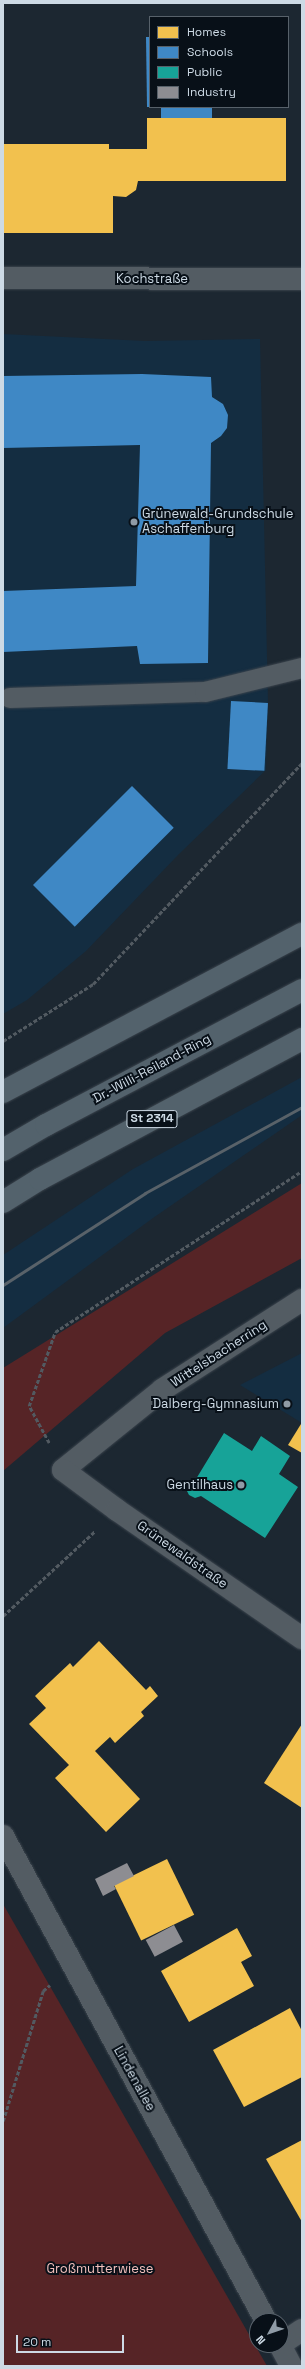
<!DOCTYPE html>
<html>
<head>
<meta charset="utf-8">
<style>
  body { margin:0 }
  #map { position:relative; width:305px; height:2369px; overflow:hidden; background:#1c2731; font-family:"Space Grotesk",sans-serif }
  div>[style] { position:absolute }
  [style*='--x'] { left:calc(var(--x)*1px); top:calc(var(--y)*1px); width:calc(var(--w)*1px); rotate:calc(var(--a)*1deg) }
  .built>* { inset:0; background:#142d41 }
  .green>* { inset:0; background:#562426 }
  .homes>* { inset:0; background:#f2c14e; transform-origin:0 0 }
  .schools>* { inset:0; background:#3f88c5; transform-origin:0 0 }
  .public>* { inset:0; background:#17a398 }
  .industry>* { inset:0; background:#8d8d92; transform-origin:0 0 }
  .path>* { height:2.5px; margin-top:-1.25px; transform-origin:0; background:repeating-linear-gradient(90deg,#525a61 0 4px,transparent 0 6px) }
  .roads { filter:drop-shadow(0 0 1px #3b444d) drop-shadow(0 0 1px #3b444d) }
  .lane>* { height:20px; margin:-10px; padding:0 10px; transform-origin:10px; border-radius:10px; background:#535c63 }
  .street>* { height:22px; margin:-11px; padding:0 11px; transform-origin:11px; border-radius:11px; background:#535c63 }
  .highway>* { height:22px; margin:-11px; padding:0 11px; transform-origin:11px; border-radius:11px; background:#53626c }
  .rail>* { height:3px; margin:-1.5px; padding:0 1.5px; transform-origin:1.5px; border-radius:1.5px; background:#596269 }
  .dots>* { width:11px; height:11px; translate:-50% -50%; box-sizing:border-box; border:2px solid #081018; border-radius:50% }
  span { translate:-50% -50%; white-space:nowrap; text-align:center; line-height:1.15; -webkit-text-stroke:4px #081018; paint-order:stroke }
  .shield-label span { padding:1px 3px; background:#081018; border:1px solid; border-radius:3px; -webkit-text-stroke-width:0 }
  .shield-label { font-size:12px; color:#cddae5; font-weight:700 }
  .street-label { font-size:13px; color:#cddae5 }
  .poi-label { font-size:13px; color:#cddae5 }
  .left { translate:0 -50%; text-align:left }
  .right { translate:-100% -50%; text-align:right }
  .park-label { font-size:13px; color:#f3c0bd }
  .frame { position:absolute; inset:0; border:4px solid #cddae5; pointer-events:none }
  .legend { position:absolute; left:149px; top:16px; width:140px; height:92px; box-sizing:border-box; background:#081018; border:1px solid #57616a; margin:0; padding:5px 7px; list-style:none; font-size:12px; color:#cddae5 }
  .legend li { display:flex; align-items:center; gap:8px; height:20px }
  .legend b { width:20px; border:1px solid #57616a }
  .north { position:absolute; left:249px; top:2313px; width:40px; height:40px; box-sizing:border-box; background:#081018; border:1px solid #57616a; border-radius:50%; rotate:230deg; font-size:11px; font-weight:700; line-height:16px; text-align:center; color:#cddae5 }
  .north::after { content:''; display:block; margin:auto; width:14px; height:18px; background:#8f9ba6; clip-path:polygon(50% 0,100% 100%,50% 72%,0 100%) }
  .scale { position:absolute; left:16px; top:2335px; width:108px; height:18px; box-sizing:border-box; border:2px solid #cddae5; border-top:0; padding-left:5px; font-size:12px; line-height:14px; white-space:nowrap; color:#cddae5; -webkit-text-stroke:3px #081018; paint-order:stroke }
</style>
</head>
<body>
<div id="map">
  <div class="built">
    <div style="clip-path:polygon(3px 334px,145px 341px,260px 339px,268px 703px,266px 770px,179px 854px,86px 951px,27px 1000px,3px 1014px)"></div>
    <div style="clip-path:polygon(302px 1077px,302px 1115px,153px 1218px,3px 1328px,3px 1255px,133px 1169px)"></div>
    <div style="clip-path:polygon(302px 1353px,302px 1423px,240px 1385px)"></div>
  </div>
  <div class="green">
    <div style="clip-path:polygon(302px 1183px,302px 1258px,165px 1333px,3px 1471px,3px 1368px)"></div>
    <div style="clip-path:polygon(3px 1904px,267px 2366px,3px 2366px)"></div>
  </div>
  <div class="homes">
    <div style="clip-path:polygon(147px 118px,286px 118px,286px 181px,138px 181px,136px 190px,126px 197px,113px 196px,113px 233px,3px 233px,3px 144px,109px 144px,109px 149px,147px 149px)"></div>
    <div style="clip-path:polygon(301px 1424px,302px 1425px,302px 1453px,288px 1445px)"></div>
    <div style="clip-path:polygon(99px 1641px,146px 1690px,150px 1686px,158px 1696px,141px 1712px,144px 1716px,115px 1743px,110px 1737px,95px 1751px,140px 1799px,106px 1832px,55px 1778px,69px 1765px,29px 1724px,46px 1708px,35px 1696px,70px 1663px,73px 1667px)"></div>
    <div style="clip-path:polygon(302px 1724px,302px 1808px,264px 1783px)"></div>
    <div style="left:167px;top:1859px;width:62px;height:59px;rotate:64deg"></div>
    <div style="clip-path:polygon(237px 1928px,252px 1956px,241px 1962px,254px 1986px,189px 2022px,161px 1971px)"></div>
    <div style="clip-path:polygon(290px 2008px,302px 2031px,302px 2077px,244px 2107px,213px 2050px)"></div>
    <div style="clip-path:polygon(302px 2140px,302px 2222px,266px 2159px)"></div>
  </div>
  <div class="schools">
    <div style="clip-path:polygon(146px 37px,150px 37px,150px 107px,147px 107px)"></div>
    <div style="left:161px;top:107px;width:51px;height:11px"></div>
    <div style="clip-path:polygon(142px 374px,211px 377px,212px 397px,223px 404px,228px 415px,227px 428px,221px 436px,211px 443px,208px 663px,140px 664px,137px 646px,3px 652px,3px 591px,136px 586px,140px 445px,3px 448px,3px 376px)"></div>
    <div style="left:231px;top:701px;width:37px;height:68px;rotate:3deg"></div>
    <div style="left:132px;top:786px;width:59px;height:140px;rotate:45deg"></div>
  </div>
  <div class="public">
    <div style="clip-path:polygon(224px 1433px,252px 1451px,261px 1436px,290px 1456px,279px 1474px,298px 1487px,265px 1538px,201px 1496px,195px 1498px,189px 1495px,186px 1489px,188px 1482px,196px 1479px)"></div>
  </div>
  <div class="industry">
    <div style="clip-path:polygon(127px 1863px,134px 1876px,114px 1886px,116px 1889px,103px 1896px,95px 1879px)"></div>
    <div style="left:174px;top:1925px;width:19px;height:32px;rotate:62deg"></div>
  </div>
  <div class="path">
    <div style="--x:3;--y:1041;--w:107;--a:-32.3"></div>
    <div style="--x:93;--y:984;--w:304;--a:-46.6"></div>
    <div style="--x:49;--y:1443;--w:42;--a:-118.4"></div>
    <div style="--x:29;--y:1406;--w:78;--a:-70.6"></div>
    <div style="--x:55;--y:1332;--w:295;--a:-33.1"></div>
    <div style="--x:3;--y:1616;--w:125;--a:-42.7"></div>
    <div style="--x:3;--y:2121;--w:136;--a:-72.9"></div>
    <div style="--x:43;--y:1991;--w:9;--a:-41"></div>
  </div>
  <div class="roads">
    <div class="lane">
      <div style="--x:10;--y:698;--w:195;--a:-1.8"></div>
      <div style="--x:205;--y:692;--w:100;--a:-13.9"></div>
    </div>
    <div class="street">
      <div style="--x:3;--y:278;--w:299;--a:0.2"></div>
      <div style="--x:302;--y:1300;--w:166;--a:147.3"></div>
      <div style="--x:162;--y:1390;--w:127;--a:141.1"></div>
      <div style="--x:63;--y:1470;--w:67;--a:36.5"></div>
      <div style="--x:117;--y:1510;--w:225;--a:34.7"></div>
      <div style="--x:3;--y:1836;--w:552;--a:61.53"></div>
      <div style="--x:281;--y:2344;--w:25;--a:-34"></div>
      <div style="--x:280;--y:2345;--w:24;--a:62"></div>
    </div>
    <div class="highway">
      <div style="--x:3;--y:1092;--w:338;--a:-27.9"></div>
      <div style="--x:3;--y:1150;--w:50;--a:-30.2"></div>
      <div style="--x:46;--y:1125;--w:289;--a:-27.8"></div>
      <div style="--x:3;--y:1202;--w:44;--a:-31.9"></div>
      <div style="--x:40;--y:1179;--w:297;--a:-28.1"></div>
    </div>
  </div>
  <div class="rail">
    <div style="--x:3;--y:1285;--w:169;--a:-32.9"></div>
    <div style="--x:145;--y:1193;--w:179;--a:-28.7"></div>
  </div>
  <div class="dots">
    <div style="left:134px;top:522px;background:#8f9ba6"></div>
    <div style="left:287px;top:1404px;background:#8f9ba6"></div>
    <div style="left:241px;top:1485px;background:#8f9ba6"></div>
  </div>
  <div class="shield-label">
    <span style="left:152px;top:1119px">St 2314</span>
  </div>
  <div class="street-label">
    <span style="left:152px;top:279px">Kochstraße</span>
    <span style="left:152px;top:1069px;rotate:-28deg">Dr.-Willi-Reiland-Ring</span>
    <span style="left:219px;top:1354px;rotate:-33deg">Wittelsbacherring</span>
    <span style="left:182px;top:1555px;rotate:35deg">Grünewaldstraße</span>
    <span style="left:134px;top:2079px;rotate:61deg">Lindenallee</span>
  </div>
  <div class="poi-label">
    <span class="left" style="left:142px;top:522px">Grünewald-Grundschule<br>Aschaffenburg</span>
    <span class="right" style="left:279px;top:1404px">Dalberg-Gymnasium</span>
    <span class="right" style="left:233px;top:1485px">Gentilhaus</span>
  </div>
  <div class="park-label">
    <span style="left:100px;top:2269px">Großmutterwiese</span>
  </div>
  <div class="frame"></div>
  <ul class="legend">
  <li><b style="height:11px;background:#f2c14e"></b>Homes</li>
  <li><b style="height:11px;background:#3f88c5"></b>Schools</li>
  <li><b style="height:11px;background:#17a398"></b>Public</li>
  <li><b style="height:11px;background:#8d8d92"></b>Industry</li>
  </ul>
  <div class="north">N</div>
  <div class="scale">20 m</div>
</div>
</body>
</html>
